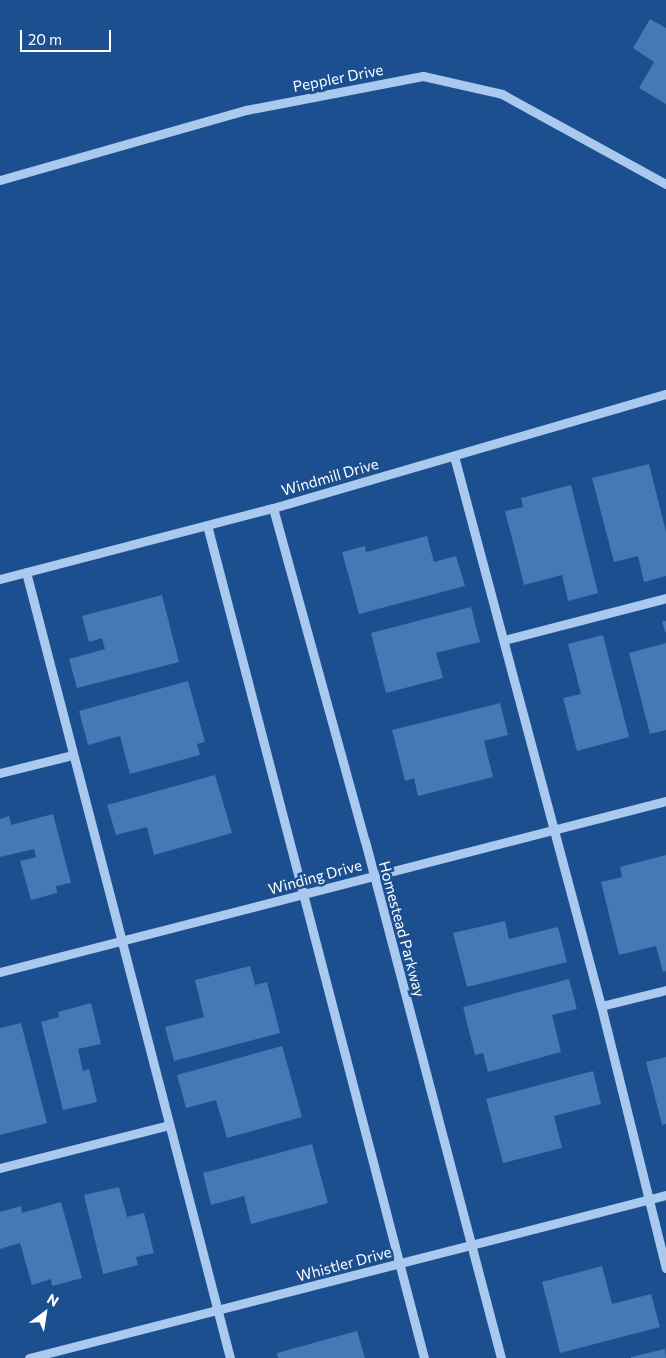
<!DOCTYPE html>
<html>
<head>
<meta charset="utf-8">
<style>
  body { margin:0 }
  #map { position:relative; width:666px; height:1358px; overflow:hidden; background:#1b4f8f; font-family:Commissioner,sans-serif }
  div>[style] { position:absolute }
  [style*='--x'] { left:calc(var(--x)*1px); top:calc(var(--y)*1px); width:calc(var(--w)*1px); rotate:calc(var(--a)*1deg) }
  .building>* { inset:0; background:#4478b7 }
  .minor>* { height:9px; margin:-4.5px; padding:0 4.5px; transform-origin:4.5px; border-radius:4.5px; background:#a9c9ee }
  span { translate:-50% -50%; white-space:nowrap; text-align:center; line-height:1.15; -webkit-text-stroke:5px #1b4f8f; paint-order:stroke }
  .street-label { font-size:15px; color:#fff }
  .north { position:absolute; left:20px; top:1288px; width:50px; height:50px; -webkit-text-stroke:4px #1b4f8f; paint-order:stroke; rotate:31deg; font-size:14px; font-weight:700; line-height:20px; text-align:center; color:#fff }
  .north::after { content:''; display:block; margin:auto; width:18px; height:22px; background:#fff; clip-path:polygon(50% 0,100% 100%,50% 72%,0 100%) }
  .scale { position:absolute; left:20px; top:30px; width:91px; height:22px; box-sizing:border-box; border:2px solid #fff; border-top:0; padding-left:6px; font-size:15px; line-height:18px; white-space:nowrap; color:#fff; -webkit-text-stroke:4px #1b4f8f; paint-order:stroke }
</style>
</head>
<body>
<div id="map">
  <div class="building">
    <div style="clip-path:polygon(650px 19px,666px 28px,666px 104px,639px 88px,654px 62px,633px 48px)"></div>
    <div style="clip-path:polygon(649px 464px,666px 532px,666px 576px,644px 582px,638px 556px,614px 562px,592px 478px)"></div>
    <div style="clip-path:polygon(571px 485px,598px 593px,568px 601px,562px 575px,524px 585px,505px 511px,523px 507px,521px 498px)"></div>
    <div style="clip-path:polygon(427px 536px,434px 562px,456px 556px,465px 586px,359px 614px,342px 552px,365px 546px,366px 552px)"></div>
    <div style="clip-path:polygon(162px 595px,179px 662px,77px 688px,69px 659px,105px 649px,102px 638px,89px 642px,82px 616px)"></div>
    <div style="clip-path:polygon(471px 607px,480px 642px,436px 653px,443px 678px,386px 693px,371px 633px)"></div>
    <div style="clip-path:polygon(662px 621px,666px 621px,666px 632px,665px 632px)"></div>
    <div style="clip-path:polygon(603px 635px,629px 737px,577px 751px,563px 698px,581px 694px,568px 644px)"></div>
    <div style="clip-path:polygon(666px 643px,666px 730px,650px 734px,629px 653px)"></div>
    <div style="clip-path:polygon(188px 681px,205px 742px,197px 744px,200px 755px,130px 774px,120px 736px,88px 745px,79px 711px)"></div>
    <div style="clip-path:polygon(500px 703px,508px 735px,484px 741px,493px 777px,418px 796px,414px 778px,405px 781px,392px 730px)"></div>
    <div style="clip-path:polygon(215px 775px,232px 833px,154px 855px,147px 827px,116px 835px,107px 805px)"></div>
    <div style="clip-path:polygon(53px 814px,71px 883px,56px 886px,57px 893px,31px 900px,20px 861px,36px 857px,34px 849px,0 857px,0 819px,9px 816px,11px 825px)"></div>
    <div style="clip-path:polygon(666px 855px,666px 971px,663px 972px,656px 946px,619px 955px,601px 882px,622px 877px,620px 867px)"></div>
    <div style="clip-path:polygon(505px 921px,509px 939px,558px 927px,567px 962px,467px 987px,453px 933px)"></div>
    <div style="clip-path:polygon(250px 966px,255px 985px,267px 982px,280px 1033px,174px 1061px,165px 1027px,204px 1017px,195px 980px)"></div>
    <div style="clip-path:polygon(569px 979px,577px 1009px,552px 1015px,561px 1052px,488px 1072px,483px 1053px,475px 1055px,463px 1007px)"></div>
    <div style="clip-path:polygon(91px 1003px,101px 1044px,78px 1049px,83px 1071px,89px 1069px,97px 1102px,63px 1110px,41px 1022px,59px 1017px,58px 1012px)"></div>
    <div style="clip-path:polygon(21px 1023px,47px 1123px,0 1135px,0 1028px)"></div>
    <div style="clip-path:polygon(282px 1046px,302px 1117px,227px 1138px,216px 1100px,186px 1108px,177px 1075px)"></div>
    <div style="clip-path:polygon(666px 1057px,666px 1124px,662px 1125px,646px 1062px)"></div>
    <div style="clip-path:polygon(593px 1071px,601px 1104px,554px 1116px,562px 1148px,503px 1163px,486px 1099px)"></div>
    <div style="clip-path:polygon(312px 1144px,328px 1203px,251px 1224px,244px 1196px,211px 1205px,203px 1173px)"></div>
    <div style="clip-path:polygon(119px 1187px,127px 1217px,144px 1213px,154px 1253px,136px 1257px,138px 1265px,103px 1274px,84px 1195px)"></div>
    <div style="clip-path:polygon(61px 1202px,82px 1278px,52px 1286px,51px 1279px,32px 1285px,20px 1243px,0 1249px,0 1212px,21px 1206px,22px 1213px)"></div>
    <div style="clip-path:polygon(602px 1266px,612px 1304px,651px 1294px,660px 1327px,560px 1353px,542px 1282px)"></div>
    <div style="clip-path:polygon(357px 1331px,365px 1358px,278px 1358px,277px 1353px)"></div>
    <div style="clip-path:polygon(665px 1349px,666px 1358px,631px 1358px,631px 1357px)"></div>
  </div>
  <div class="minor">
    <div style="--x:0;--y:180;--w:256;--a:-15.9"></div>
    <div style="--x:246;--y:110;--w:180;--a:-10.9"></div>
    <div style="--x:423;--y:76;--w:81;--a:12.8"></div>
    <div style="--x:502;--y:94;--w:187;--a:28.8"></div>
    <div style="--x:454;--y:456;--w:569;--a:75.04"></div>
    <div style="--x:601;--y:1006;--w:270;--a:76.1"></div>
    <div style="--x:273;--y:508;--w:345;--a:74.6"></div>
    <div style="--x:365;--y:841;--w:535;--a:75.26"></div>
    <div style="--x:207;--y:525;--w:861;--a:75.4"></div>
    <div style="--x:26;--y:572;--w:812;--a:75.45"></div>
    <div style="--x:0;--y:579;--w:282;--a:-14.6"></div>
    <div style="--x:273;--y:508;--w:409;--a:-16.2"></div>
    <div style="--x:504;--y:640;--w:167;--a:-14.5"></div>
    <div style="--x:0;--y:773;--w:75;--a:-13.9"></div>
    <div style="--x:0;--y:972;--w:688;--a:-14.4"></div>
    <div style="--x:601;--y:1006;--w:67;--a:-13.8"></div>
    <div style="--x:0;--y:1168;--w:174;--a:-14.3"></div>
    <div style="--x:29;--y:1358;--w:658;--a:-14.35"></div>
  </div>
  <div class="street-label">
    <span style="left:338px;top:78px;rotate:-11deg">Peppler Drive</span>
    <span style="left:330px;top:477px;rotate:-16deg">Windmill Drive</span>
    <span style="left:315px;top:877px;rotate:-15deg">Winding Drive</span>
    <span style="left:402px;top:929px;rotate:75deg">Homestead Parkway</span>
    <span style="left:344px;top:1264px;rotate:-15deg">Whistler Drive</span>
  </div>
  <div class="north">N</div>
  <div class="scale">20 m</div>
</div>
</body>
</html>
